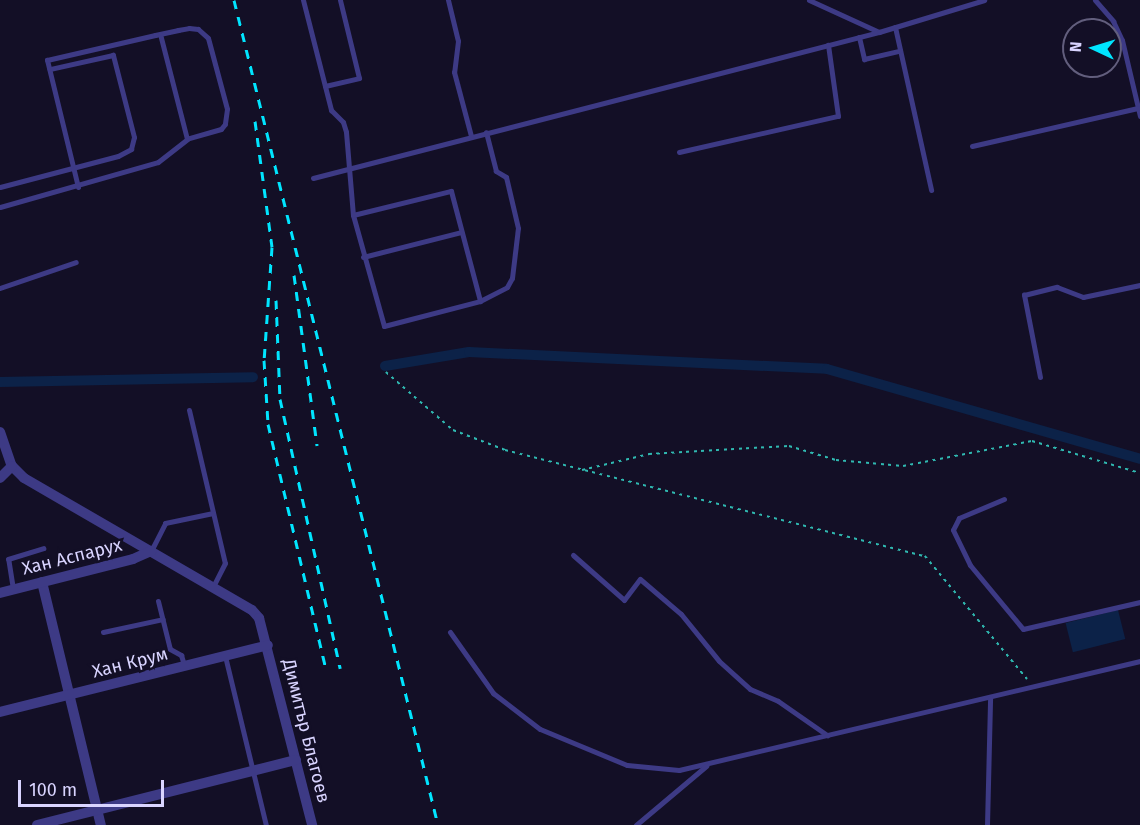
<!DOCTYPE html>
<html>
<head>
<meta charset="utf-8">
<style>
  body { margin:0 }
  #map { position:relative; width:1140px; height:825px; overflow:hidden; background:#130f26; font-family:"Fira Sans",sans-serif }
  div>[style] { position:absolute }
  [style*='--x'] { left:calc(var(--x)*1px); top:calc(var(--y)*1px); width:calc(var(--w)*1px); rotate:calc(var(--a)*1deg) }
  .water>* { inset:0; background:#0c2248; transform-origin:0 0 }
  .canal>* { height:10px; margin:-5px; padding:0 5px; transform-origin:5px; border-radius:5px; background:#0c2248 }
  .path>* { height:1.5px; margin-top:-0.75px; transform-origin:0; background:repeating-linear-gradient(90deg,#2fb8b0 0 3px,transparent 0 7.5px) }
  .service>* { height:5px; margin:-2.5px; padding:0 2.5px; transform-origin:2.5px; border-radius:2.5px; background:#3d3a85 }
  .minor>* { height:10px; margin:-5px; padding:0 5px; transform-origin:5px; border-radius:5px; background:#3d3a85 }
  .rail>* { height:3px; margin-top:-1.5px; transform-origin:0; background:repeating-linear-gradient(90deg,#00e5ff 0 9px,transparent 0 17px) }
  span { translate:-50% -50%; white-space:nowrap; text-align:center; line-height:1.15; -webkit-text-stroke:5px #130f26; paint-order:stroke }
  .street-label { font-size:18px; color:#d9d4ff }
  .north { position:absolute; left:1062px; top:18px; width:60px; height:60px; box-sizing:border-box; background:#130f26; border:2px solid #625e7d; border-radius:50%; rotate:274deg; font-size:16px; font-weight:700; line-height:24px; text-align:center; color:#d9d4ff }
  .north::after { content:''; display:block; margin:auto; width:21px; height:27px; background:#00e5ff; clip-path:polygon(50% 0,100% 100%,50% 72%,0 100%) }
  .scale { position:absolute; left:18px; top:780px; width:146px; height:27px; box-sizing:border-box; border:3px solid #d9d4ff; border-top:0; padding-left:8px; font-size:18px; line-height:21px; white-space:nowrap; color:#d9d4ff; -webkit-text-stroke:4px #130f26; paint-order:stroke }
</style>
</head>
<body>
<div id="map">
  <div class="water">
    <div style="left:1118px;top:610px;width:30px;height:54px;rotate:76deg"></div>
  </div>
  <div class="canal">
    <div style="--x:385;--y:366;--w:85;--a:-9.5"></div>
    <div style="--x:469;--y:352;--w:358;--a:2.7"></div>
    <div style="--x:827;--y:369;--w:326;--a:16"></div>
    <div style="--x:0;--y:382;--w:253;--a:-1.1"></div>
  </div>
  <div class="path">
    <div style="--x:386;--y:372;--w:89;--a:40.9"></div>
    <div style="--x:453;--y:430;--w:56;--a:21"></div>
    <div style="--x:505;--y:450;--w:433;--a:14.2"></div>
    <div style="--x:925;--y:556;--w:160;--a:50.3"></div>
    <div style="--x:582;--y:470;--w:69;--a:-13.4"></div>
    <div style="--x:649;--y:454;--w:140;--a:-3.3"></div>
    <div style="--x:789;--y:446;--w:49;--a:16.6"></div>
    <div style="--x:836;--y:460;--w:67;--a:5.1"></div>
    <div style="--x:903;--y:466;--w:131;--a:-11"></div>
    <div style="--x:1032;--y:441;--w:113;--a:16.5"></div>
  </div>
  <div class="service">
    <div style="--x:303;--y:0;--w:114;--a:75.7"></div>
    <div style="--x:331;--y:110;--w:17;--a:45"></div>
    <div style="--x:343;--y:122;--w:10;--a:73"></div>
    <div style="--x:346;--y:132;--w:83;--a:85.2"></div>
    <div style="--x:353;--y:215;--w:115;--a:74.4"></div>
    <div style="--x:384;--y:326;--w:99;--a:-14.6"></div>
    <div style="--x:480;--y:301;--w:30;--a:-27"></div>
    <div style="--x:507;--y:287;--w:10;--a:-61"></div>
    <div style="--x:512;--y:278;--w:50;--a:-83.2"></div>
    <div style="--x:518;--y:228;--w:52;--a:-103.2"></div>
    <div style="--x:506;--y:177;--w:12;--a:-149"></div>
    <div style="--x:496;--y:171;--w:40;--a:-104.4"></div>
    <div style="--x:448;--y:0;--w:42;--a:76.3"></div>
    <div style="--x:458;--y:41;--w:31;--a:97"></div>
    <div style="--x:454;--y:72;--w:66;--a:75.1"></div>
    <div style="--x:809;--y:0;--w:77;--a:24.6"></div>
    <div style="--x:1095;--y:0;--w:28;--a:49"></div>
    <div style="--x:1113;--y:21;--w:21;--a:65"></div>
    <div style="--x:1122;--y:40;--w:78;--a:76.7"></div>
    <div style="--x:895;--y:27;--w:167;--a:77.5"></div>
    <div style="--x:859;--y:37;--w:23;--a:77"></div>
    <div style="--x:864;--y:59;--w:37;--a:-13"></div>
    <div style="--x:325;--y:86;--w:35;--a:-13"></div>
    <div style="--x:359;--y:78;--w:80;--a:-103.7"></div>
    <div style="--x:972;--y:146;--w:170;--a:-12.9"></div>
    <div style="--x:679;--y:152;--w:163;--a:-12.8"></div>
    <div style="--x:838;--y:116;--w:72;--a:-98"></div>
    <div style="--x:313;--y:178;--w:585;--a:-14.46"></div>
    <div style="--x:879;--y:32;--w:110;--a:-16.9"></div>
    <div style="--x:0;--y:187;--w:122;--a:-14.7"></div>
    <div style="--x:118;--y:156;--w:15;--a:-28"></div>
    <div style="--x:131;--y:149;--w:12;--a:-76"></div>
    <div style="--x:134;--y:137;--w:85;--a:-104.4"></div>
    <div style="--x:113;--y:55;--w:65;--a:167.5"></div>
    <div style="--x:78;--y:187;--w:131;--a:-103.7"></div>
    <div style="--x:47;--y:60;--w:111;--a:-13"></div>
    <div style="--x:155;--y:35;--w:24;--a:-12"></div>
    <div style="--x:178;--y:30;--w:11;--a:-10"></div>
    <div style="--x:189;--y:28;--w:9;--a:6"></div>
    <div style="--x:198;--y:29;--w:13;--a:42"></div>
    <div style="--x:208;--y:38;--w:73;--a:75"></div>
    <div style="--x:227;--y:109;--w:15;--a:98"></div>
    <div style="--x:225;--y:124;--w:6;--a:129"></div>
    <div style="--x:221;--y:129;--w:35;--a:164"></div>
    <div style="--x:187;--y:139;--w:108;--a:-104.4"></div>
    <div style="--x:0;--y:207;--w:164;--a:-15.9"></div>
    <div style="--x:158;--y:162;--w:37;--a:-38"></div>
    <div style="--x:353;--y:215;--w:101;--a:-13.8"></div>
    <div style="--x:451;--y:191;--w:114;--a:75.2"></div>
    <div style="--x:363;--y:257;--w:101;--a:-14.3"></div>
    <div style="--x:0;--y:288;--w:80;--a:-18.9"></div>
    <div style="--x:1040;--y:377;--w:84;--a:-101"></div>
    <div style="--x:1024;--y:295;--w:34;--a:-14"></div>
    <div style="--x:1057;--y:287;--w:28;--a:21"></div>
    <div style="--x:1083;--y:297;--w:58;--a:-11.9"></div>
    <div style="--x:189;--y:410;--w:157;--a:76.8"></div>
    <div style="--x:225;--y:563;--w:27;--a:117"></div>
    <div style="--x:1004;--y:499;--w:49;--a:157.1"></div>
    <div style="--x:959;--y:518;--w:13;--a:117"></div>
    <div style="--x:953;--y:530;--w:39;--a:64"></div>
    <div style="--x:970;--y:565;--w:83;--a:50.4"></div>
    <div style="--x:1023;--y:629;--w:120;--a:-13"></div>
    <div style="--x:151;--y:551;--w:31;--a:-63"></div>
    <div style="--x:165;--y:523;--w:49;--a:-11.8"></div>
    <div style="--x:573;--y:555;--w:68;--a:41.4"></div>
    <div style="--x:624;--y:600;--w:26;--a:-53"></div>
    <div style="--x:640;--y:579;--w:54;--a:40.5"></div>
    <div style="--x:681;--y:614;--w:60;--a:51"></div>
    <div style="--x:719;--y:661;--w:42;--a:42.1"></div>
    <div style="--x:750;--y:689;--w:30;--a:23"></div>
    <div style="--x:778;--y:701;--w:60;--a:34.8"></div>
    <div style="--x:13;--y:589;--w:30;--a:-99"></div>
    <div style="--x:8;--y:559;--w:37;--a:-17"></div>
    <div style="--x:158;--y:601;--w:49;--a:76"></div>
    <div style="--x:170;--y:649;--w:13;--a:29"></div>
    <div style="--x:181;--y:655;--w:10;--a:73"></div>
    <div style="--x:103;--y:632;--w:61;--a:-12.2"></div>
    <div style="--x:450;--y:632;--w:75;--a:54.8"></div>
    <div style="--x:493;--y:693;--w:59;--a:37.5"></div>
    <div style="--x:540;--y:729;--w:94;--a:22.5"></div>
    <div style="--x:627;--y:765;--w:52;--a:5.5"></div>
    <div style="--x:679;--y:770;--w:474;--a:-13.3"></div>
    <div style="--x:225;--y:656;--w:174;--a:76.4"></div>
    <div style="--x:636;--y:825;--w:92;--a:-40.1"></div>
    <div style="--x:987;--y:825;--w:127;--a:-88.6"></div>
  </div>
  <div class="minor">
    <div style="--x:0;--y:432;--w:36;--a:71"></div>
    <div style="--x:12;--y:466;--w:17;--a:45"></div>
    <div style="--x:24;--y:478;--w:263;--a:30.1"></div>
    <div style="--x:252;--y:610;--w:11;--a:49"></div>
    <div style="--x:259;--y:618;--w:214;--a:75.6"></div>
    <div style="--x:0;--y:478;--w:17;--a:-45"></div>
    <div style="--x:42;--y:582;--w:250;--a:76.4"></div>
    <div style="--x:0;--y:593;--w:137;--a:-14.3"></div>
    <div style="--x:133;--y:559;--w:20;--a:-24"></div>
    <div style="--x:0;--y:712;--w:276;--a:-14"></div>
    <div style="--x:37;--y:825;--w:267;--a:-14.1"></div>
  </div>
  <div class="rail">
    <div style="--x:234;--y:0;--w:850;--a:76.11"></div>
    <div style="--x:255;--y:121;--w:127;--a:82.3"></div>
    <div style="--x:272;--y:247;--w:113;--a:94"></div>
    <div style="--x:264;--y:360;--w:64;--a:86.4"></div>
    <div style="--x:268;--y:424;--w:253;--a:76.7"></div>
    <div style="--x:294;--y:275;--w:172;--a:82.3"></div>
    <div style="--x:276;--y:300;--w:99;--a:87.7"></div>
    <div style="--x:280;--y:399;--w:276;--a:77.4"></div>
  </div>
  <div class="street-label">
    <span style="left:72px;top:557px;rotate:-14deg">Хан Аспарух</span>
    <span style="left:130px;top:663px;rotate:-14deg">Хан Крум</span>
    <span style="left:306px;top:731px;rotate:76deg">Димитър Благоев</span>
  </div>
  <div class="north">N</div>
  <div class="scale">100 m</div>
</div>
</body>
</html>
